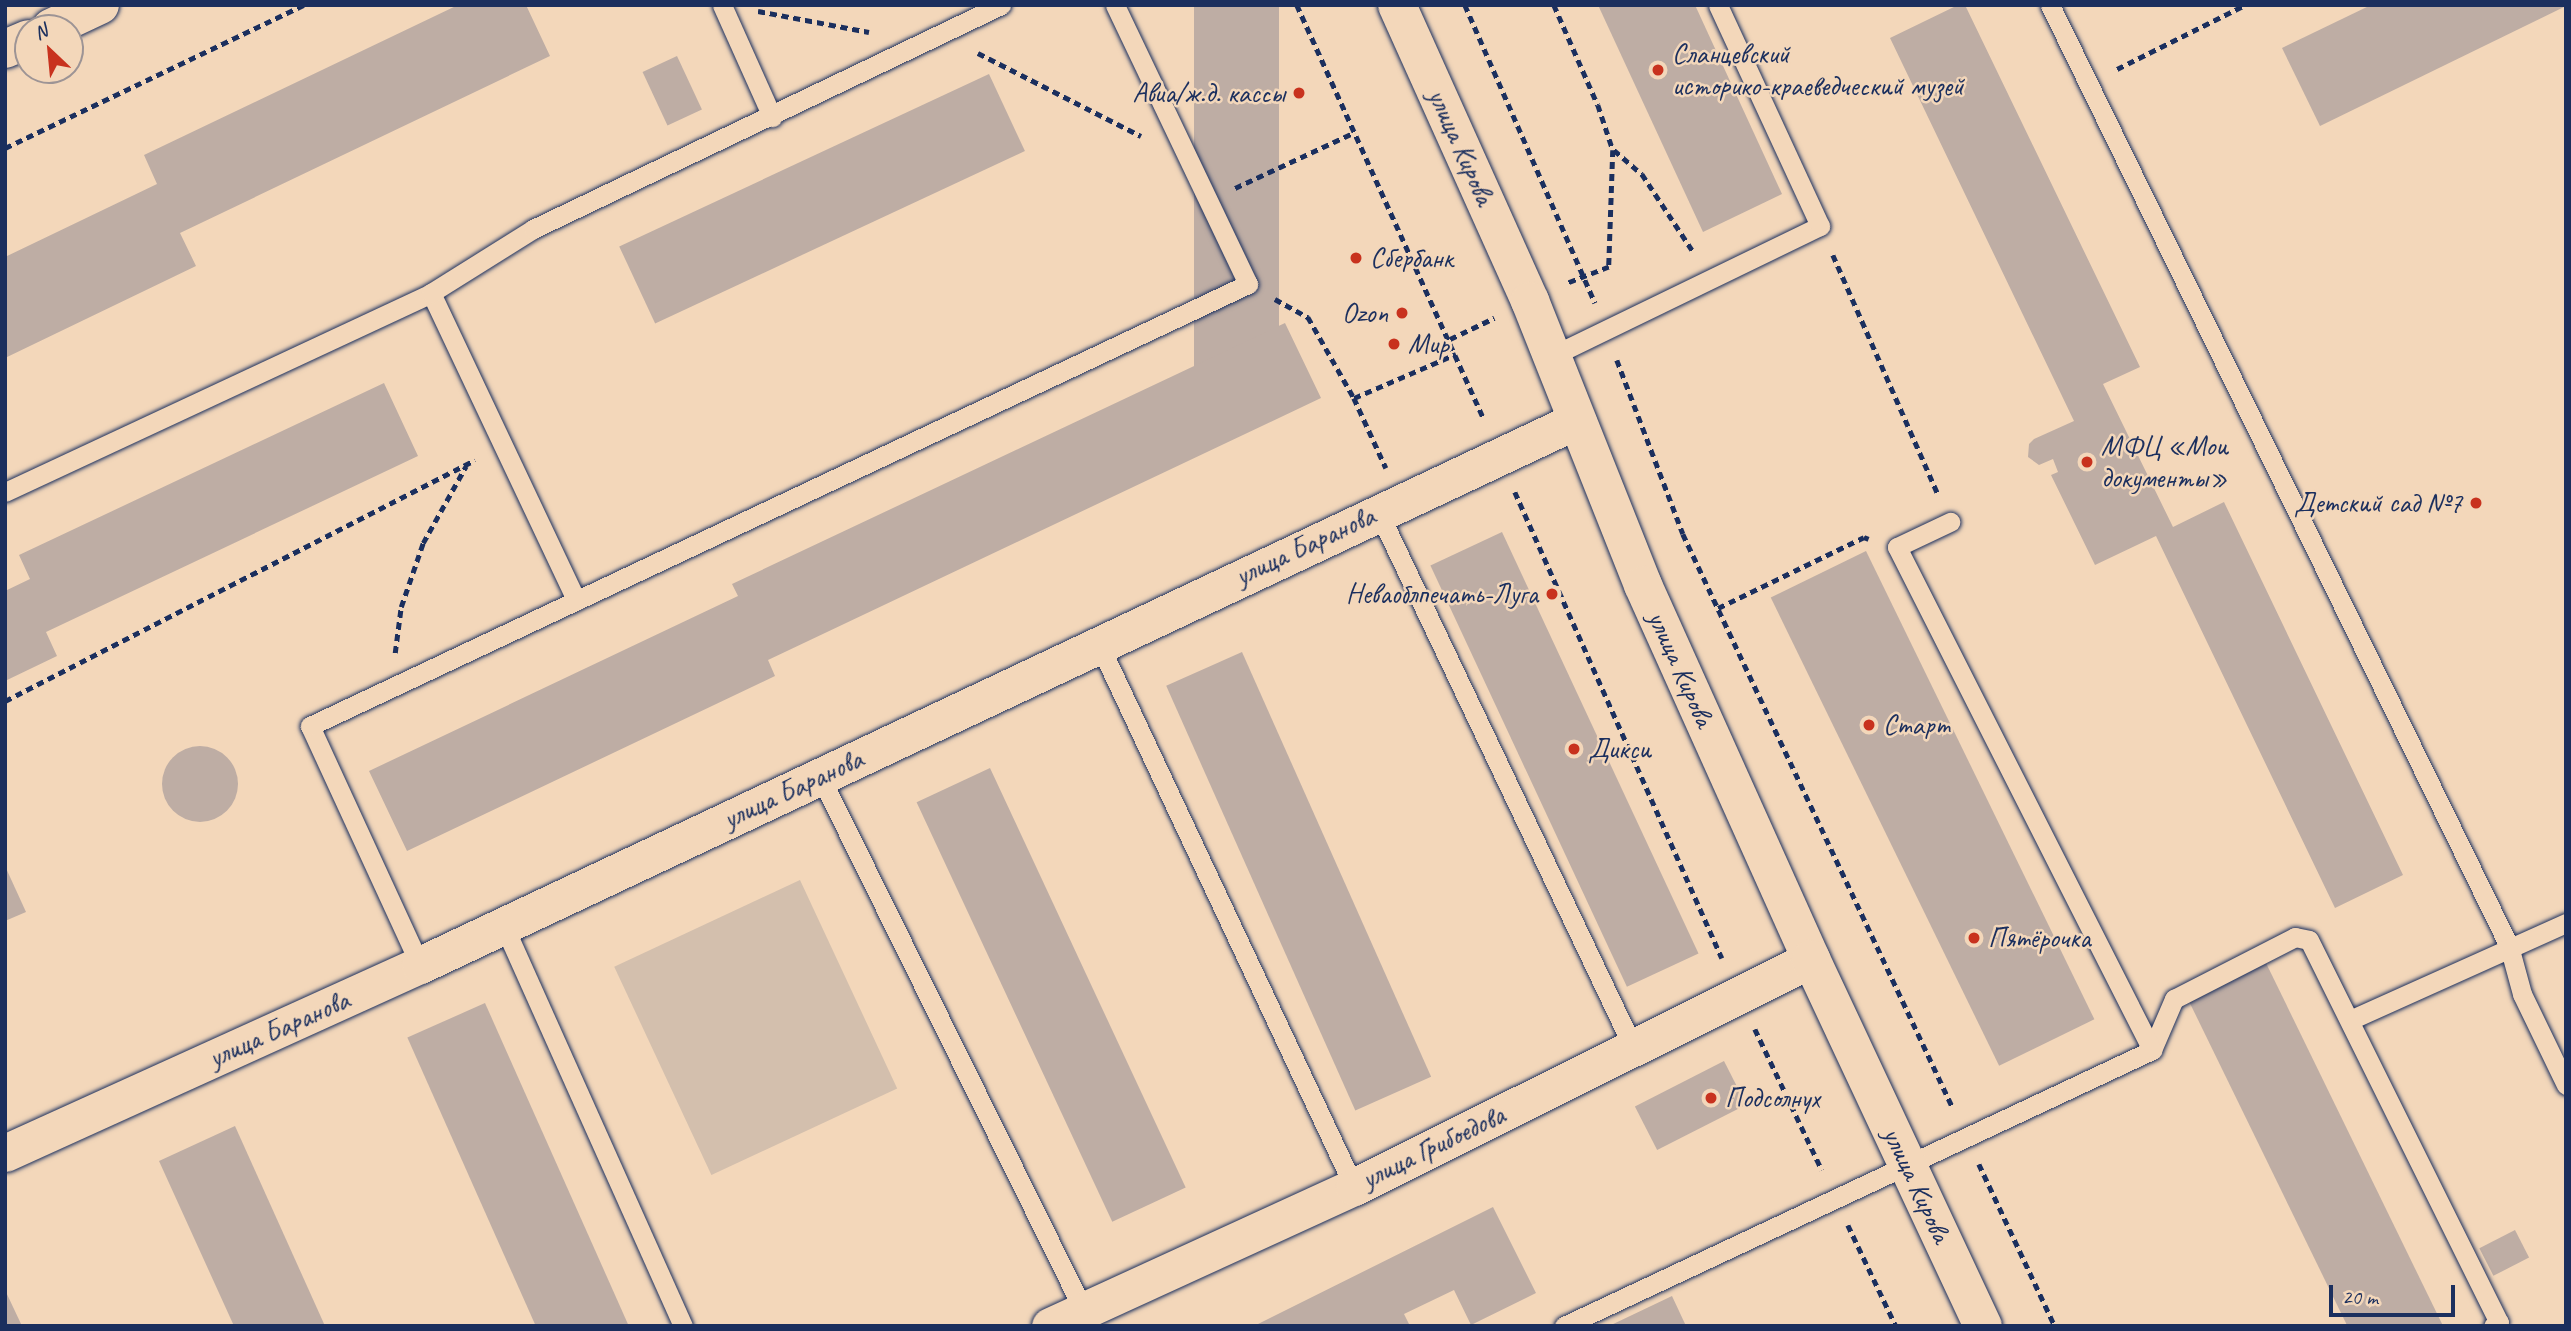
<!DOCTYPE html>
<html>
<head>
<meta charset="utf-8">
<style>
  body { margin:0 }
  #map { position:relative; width:2571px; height:1331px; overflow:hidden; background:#f3d7ba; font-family:Caveat,sans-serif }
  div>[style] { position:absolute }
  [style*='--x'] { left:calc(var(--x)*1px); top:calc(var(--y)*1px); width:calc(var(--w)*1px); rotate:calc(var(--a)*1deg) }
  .green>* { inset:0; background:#d3bfad; transform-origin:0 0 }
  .building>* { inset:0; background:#beada4; transform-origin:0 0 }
  .round { border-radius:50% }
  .path>* { height:4.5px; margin-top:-2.25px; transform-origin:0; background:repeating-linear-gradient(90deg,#1b2f5e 0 7px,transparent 0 12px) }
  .roads { filter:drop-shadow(0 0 2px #1b2f5e) drop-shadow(0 0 2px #1b2f5e) }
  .lane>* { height:19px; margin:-9.5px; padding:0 9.5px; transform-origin:9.5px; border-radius:9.5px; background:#f3d7ba }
  .street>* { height:37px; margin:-18.5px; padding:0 18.5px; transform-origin:18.5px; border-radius:18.5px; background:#f3d7ba }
  .secondary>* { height:38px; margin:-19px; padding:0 19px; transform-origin:19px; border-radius:19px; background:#f3d7ba }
  .dots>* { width:19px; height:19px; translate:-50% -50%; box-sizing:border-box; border:4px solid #f3d7ba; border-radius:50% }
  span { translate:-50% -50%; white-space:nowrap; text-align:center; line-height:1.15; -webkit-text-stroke:5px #f3d7ba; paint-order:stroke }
  .poi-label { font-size:28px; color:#1b2f5e }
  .left { translate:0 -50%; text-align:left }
  .right { translate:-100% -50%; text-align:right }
  .street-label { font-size:28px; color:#1b2f5e }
  .frame { position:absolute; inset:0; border:7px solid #1b2f5e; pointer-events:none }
  .north { position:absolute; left:14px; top:14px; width:70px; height:70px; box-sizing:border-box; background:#f3d7ba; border:2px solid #9d9495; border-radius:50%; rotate:334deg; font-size:19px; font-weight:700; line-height:28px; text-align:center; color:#1b2f5e }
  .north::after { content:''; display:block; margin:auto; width:24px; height:32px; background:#c8321e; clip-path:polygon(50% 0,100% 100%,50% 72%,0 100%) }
  .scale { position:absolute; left:2329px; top:1285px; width:126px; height:32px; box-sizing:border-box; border:4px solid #1b2f5e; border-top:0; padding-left:9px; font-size:21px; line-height:24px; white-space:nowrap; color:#1b2f5e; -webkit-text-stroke:5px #f3d7ba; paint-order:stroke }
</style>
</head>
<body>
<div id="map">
  <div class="green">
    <div style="left:800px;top:880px;width:230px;height:205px;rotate:65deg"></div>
  </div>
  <div class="building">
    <div style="clip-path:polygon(458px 5px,526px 5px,550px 56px,180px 233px,196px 266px,5px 358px,5px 257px,157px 184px,144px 155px)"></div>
    <div style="left:1194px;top:5px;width:85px;height:409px"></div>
    <div style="clip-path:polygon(1598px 5px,1695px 5px,1782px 194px,1703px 232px)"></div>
    <div style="clip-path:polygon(1958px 5px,1965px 5px,2140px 367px,2103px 384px,2173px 527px,2224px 502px,2403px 875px,2335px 908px,2156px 536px,2095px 565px,2051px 475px,2058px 472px,2053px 459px,2039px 465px,2028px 457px,2029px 444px,2034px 439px,2074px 421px,1890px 38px)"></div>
    <div style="clip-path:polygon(2371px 5px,2566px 5px,2566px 6px,2320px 126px,2282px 48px)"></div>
    <div style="left:677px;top:56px;width:59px;height:38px;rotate:65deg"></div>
    <div style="left:989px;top:74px;width:85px;height:408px;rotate:65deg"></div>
    <div style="clip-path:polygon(1285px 323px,1321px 398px,768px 660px,775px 676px,407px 851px,369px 771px,738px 596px,732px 584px)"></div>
    <div style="clip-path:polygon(384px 383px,418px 456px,46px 632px,57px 656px,5px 681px,5px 591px,30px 579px,19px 555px)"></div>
    <div style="left:1502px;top:532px;width:465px;height:79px;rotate:65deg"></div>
    <div style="left:1866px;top:551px;width:521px;height:106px;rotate:64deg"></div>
    <div style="left:1242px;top:652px;width:465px;height:83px;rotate:66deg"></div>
    <div class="round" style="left:162px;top:746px;width:76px;height:76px"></div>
    <div style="left:990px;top:768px;width:463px;height:81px;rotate:65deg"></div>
    <div style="clip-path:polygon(5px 866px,26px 912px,5px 921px)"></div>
    <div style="left:2266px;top:963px;width:404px;height:86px;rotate:64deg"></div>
    <div style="left:485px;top:1003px;width:353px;height:85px;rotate:66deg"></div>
    <div style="left:1724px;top:1061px;width:49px;height:100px;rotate:63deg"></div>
    <div style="clip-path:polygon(235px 1126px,325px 1326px,234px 1326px,159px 1161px)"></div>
    <div style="clip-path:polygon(1493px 1207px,1536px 1293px,1471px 1325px,1454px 1290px,1404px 1314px,1410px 1326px,1254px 1326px)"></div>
    <div style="left:2515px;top:1230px;width:31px;height:40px;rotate:63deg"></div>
    <div style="clip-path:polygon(5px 1290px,22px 1326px,5px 1326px)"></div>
    <div style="clip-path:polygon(1672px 1296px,1686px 1326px,1609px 1326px)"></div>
  </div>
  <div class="path">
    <div style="--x:1297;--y:5;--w:455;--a:65.7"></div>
    <div style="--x:1465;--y:5;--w:325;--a:66.4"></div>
    <div style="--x:1554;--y:5;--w:109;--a:66.3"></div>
    <div style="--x:1598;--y:105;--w:47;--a:71.6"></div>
    <div style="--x:1613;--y:150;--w:117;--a:92"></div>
    <div style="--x:1609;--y:267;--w:44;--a:158.7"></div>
    <div style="--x:758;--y:11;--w:113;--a:10.7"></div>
    <div style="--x:978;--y:53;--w:183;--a:27"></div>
    <div style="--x:2117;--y:69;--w:143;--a:-26.6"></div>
    <div style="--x:5;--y:148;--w:331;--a:-25.6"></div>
    <div style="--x:1614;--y:150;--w:37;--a:41"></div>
    <div style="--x:1642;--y:174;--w:95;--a:56.6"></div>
    <div style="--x:1235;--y:188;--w:132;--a:-25"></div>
    <div style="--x:1833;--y:255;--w:261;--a:66.3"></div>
    <div style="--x:1275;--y:299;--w:38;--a:29"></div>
    <div style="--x:1308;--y:317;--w:93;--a:60.4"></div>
    <div style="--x:1354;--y:398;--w:77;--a:65.4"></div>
    <div style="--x:1450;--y:339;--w:49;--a:-25.5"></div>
    <div style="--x:1617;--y:360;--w:186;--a:69.2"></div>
    <div style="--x:1683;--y:534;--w:634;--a:64.81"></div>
    <div style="--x:1354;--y:398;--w:111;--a:-23.3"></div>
    <div style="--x:1515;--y:492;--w:510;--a:66.05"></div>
    <div style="--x:1718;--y:608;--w:162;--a:-25.9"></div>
    <div style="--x:1864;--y:537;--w:5;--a:22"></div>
    <div style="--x:395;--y:653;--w:46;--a:-82.6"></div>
    <div style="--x:401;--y:607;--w:68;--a:-71"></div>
    <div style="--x:423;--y:543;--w:88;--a:-60.8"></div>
    <div style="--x:5;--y:701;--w:528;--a:-27.15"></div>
    <div style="--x:1755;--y:1029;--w:156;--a:64.6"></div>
    <div style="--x:1979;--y:1164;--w:179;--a:64.9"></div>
    <div style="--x:1848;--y:1225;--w:112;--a:64.6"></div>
  </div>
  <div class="roads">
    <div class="lane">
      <div style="--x:722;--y:5;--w:123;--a:65.9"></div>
      <div style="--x:2050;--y:5;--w:1047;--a:64"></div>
      <div style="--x:2509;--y:946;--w:50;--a:74.8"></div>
      <div style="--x:2522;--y:994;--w:101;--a:64.2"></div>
      <div style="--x:431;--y:293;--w:340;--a:64.7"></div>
      <div style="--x:1552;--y:356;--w:298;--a:-25.9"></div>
      <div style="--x:1820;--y:226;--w:243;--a:-114.8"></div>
      <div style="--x:5;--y:492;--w:470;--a:-25"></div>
      <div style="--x:431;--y:293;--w:120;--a:-32.1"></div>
      <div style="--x:533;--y:229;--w:519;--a:-25.58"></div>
      <div style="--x:1378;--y:511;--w:594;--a:64.56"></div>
      <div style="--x:1099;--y:644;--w:600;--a:64.84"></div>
      <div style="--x:820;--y:776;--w:597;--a:63.74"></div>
      <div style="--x:504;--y:926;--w:438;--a:65.9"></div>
      <div style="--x:420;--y:965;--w:263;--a:-114.7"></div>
      <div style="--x:310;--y:726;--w:1037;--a:-25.23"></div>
      <div style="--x:1248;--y:284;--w:309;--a:-115.5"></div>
      <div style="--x:2350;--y:1020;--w:237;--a:-24.2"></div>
      <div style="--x:2152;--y:1050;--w:56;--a:-66.7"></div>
      <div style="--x:2174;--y:999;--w:136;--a:-27.1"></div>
      <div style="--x:2295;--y:937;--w:14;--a:12"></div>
      <div style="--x:2309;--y:940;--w:427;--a:63.6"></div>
      <div style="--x:2499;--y:1322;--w:7;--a:146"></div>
      <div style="--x:1564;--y:1326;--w:650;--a:-25.14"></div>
      <div style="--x:2152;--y:1050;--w:564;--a:-116.88"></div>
      <div style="--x:1897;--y:547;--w:59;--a:-25.3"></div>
    </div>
    <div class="street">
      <div style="--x:5;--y:1153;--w:456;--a:-24.4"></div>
      <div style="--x:420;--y:965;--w:1279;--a:-25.22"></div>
      <div style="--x:1050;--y:1326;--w:334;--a:-24.6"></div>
      <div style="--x:1354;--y:1187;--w:511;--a:-26.51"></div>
    </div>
    <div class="secondary">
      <div style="--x:1397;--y:5;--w:325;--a:65.8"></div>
      <div style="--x:1530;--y:301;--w:306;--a:68.3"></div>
      <div style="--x:1643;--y:585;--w:410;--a:65.8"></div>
      <div style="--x:1811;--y:959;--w:405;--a:64.9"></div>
      <div style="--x:51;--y:28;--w:54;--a:-25.1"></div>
      <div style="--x:5;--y:49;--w:25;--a:-23"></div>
    </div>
  </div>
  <div class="dots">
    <div style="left:1658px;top:70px;background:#c8321e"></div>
    <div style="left:1299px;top:93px;background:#c8321e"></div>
    <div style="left:1356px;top:258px;background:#c8321e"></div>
    <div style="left:1402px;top:313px;background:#c8321e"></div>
    <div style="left:1394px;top:344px;background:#c8321e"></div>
    <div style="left:2087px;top:462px;background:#c8321e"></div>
    <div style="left:2476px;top:503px;background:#c8321e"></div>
    <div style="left:1552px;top:594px;background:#c8321e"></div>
    <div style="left:1869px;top:725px;background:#c8321e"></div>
    <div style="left:1574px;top:749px;background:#c8321e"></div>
    <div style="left:1974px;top:938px;background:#c8321e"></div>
    <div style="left:1711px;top:1098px;background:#c8321e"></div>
  </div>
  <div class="poi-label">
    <span class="left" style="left:1672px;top:70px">Сланцевский<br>историко-краеведческий музей</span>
    <span class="right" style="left:1285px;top:93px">Авиа/ж.д. кассы</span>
    <span class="left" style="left:1370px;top:258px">Сбербанк</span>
    <span class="right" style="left:1388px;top:313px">Ozon</span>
    <span class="left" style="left:1408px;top:344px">Мир</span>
    <span class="left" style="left:2101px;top:462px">МФЦ «Мои<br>документы»</span>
    <span class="right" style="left:2462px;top:503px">Детский сад №7</span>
    <span class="right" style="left:1538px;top:594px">Неваоблпечать-Луга</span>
    <span class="left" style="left:1883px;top:725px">Старт</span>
    <span class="left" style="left:1588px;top:749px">Дикси</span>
    <span class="left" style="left:1988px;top:938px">Пятёрочка</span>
    <span class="left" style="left:1725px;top:1098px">Подсолнух</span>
  </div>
  <div class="street-label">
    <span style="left:1461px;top:147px;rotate:66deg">улица Кирова</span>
    <span style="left:1305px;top:546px;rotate:-25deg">улица Баранова</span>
    <span style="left:1681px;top:669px;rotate:66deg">улица Кирова</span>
    <span style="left:793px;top:789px;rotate:-25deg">улица Баранова</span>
    <span style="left:279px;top:1029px;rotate:-24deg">улица Баранова</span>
    <span style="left:1433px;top:1147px;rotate:-26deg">улица Грибоедова</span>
    <span style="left:1917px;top:1185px;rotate:65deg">улица Кирова</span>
  </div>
  <div class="frame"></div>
  <div class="north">N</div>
  <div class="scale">20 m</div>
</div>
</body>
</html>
